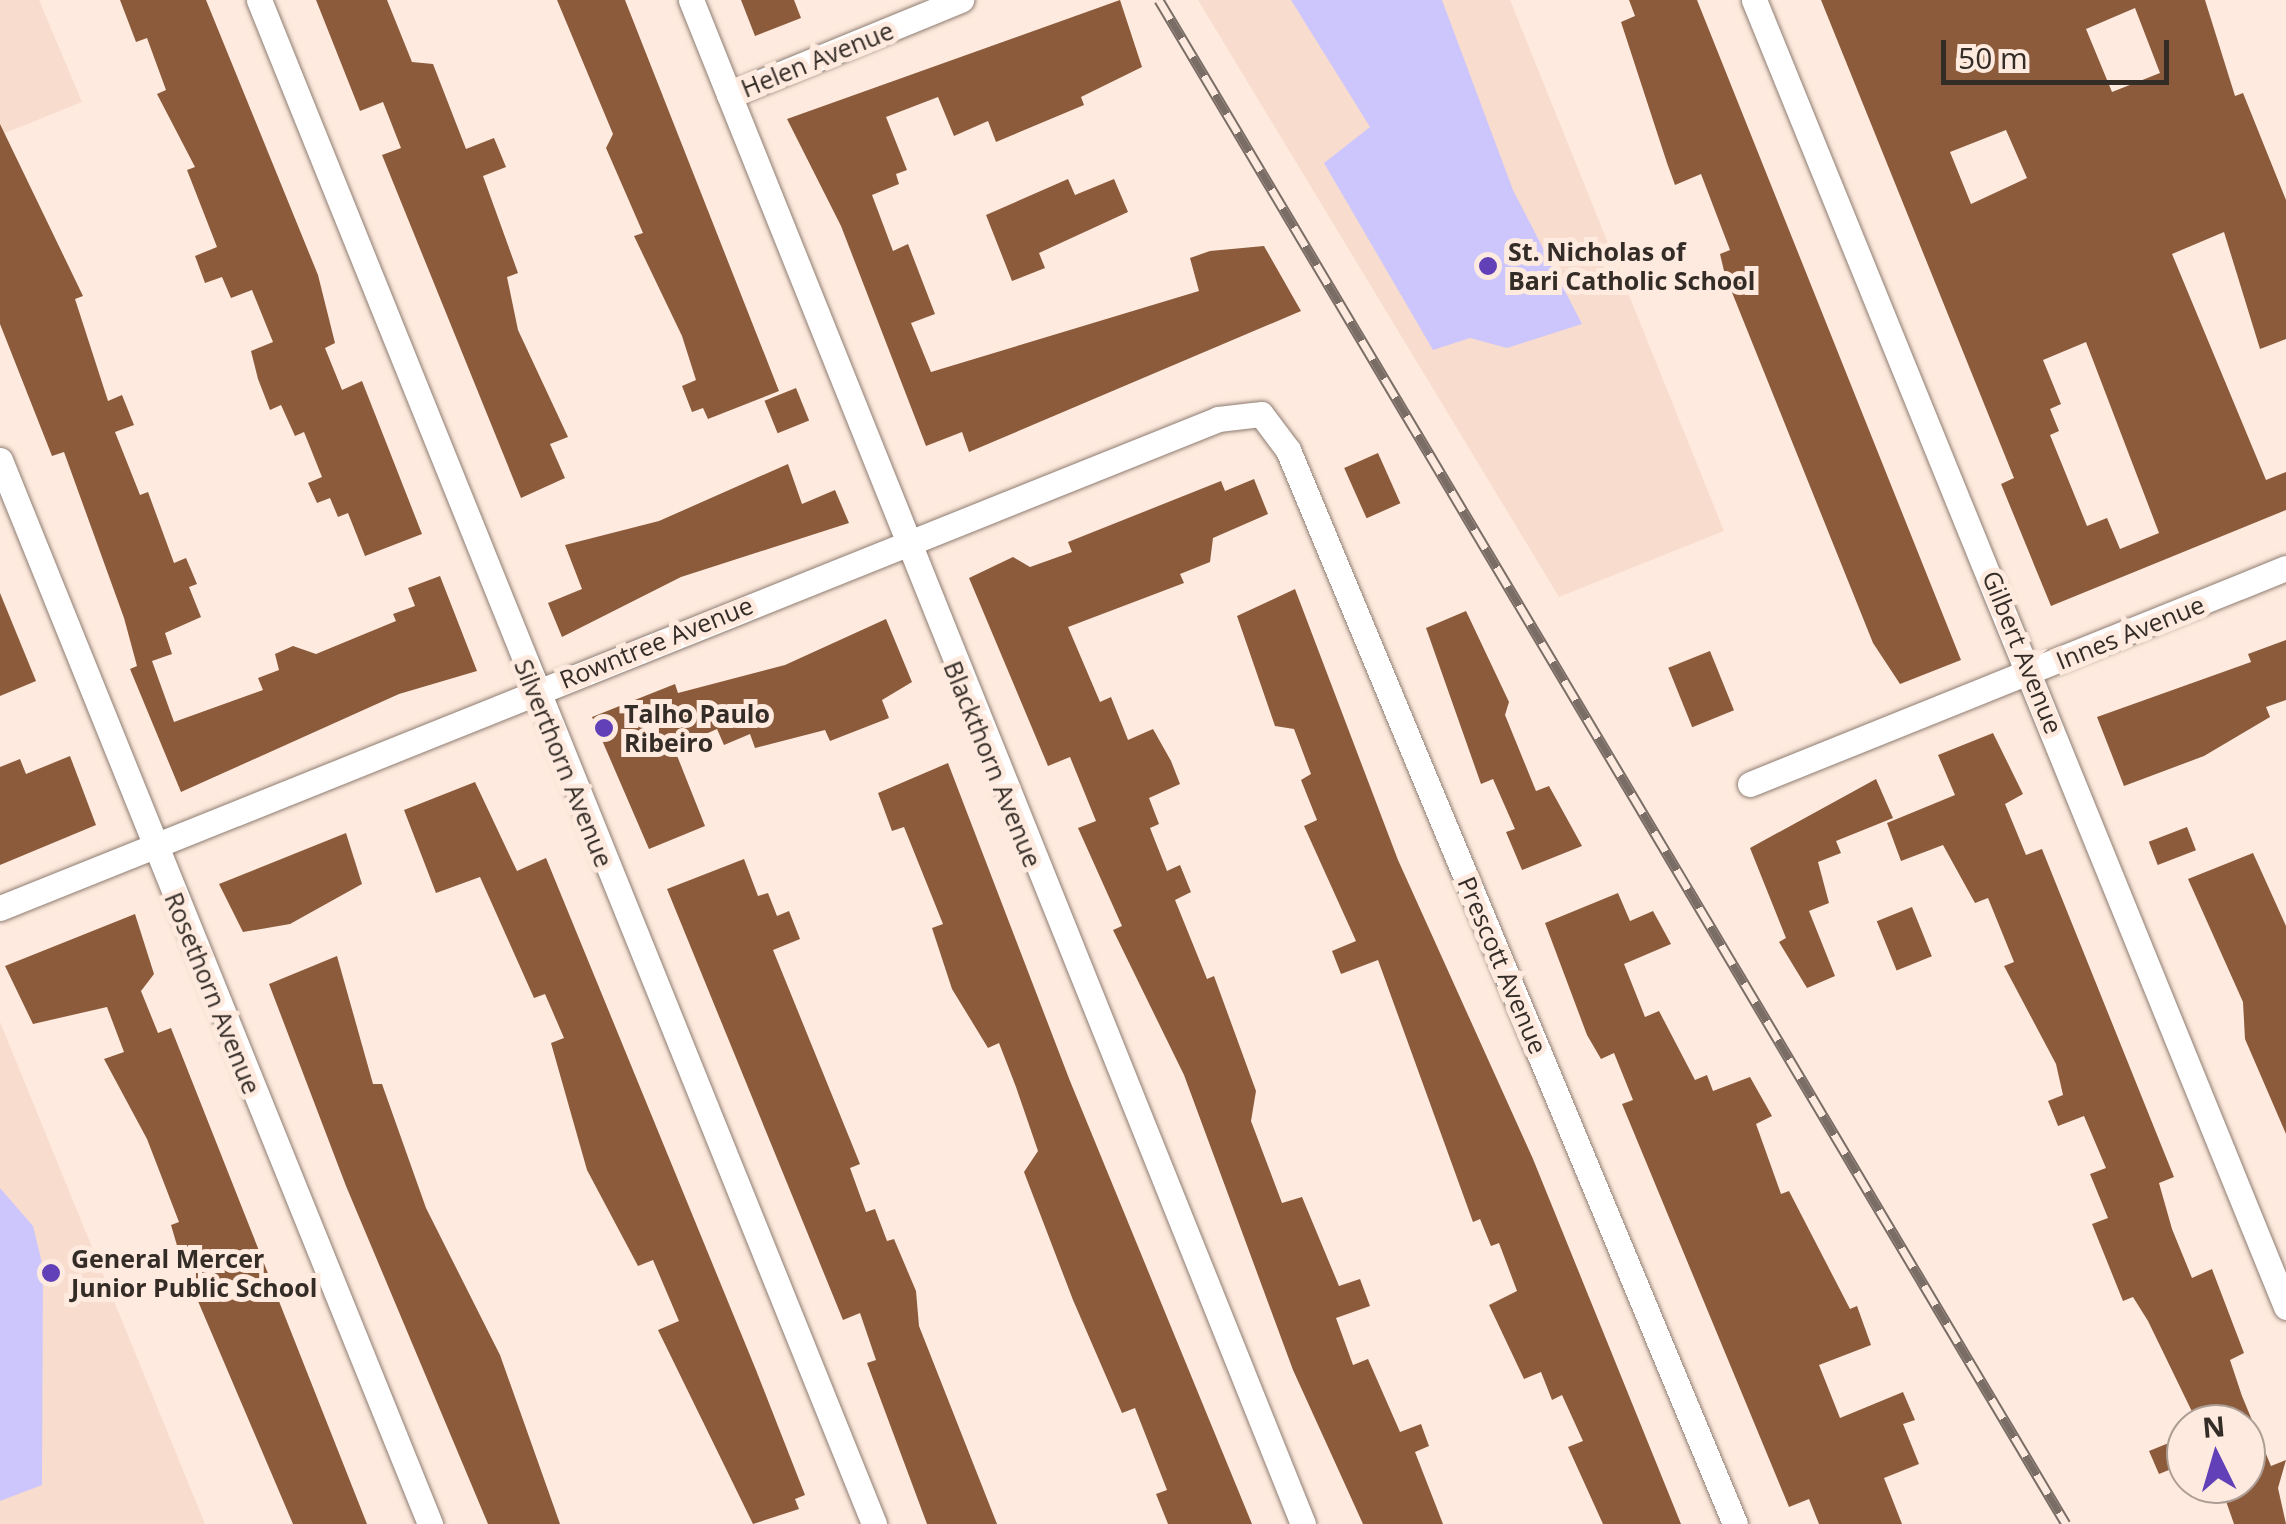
<!DOCTYPE html>
<html>
<head>
<meta charset="utf-8">
<style>
  body { margin:0 }
  #map { position:relative; width:2286px; height:1524px; overflow:hidden; background:#feeade; font-family:"Open Sans",sans-serif }
  div>[style] { position:absolute }
  [style*='--x'] { left:calc(var(--x)*1px); top:calc(var(--y)*1px); width:calc(var(--w)*1px); rotate:calc(var(--a)*1deg) }
  .built>* { inset:0; background:#f8dccd }
  .green>* { inset:0; background:#cdc6fc }
  .building>* { inset:0; background:#8c5b3c; transform-origin:0 0 }
  .roads { filter:drop-shadow(0 0 2px #8f7d72) drop-shadow(0 0 2px #8f7d72) }
  .minor>* { height:25px; margin:-12.5px; padding:0 12.5px; transform-origin:12.5px; border-radius:12.5px; background:#fff }
  .rail>* { height:11px; margin-top:-5.5px; transform-origin:0; background:repeating-linear-gradient(90deg,#feeade 0 22px,#796d66 0 44px); box-sizing:border-box; border-block:2px solid #796d66 }
  .dots>* { width:28px; height:28px; translate:-50% -50%; box-sizing:border-box; border:5px solid #feeade; border-radius:50% }
  span { translate:-50% -50%; white-space:nowrap; text-align:center; line-height:1.15; -webkit-text-stroke:10px #feeade; paint-order:stroke }
  .street-label { font-size:25px; color:#342c27 }
  .poi-label { font-size:25px; color:#342c27; font-weight:700 }
  .left { translate:0 -50%; text-align:left }
  .north { position:absolute; left:2166px; top:1404px; width:100px; height:100px; box-sizing:border-box; background:#feeade; border:2px solid #ad9e95; border-radius:50%; rotate:355deg; font-size:28px; font-weight:700; line-height:40px; text-align:center; color:#342c27 }
  .north::after { content:''; display:block; margin:auto; width:35px; height:45px; background:#6140b8; clip-path:polygon(50% 0,100% 100%,50% 72%,0 100%) }
  .scale { position:absolute; left:1941px; top:40px; width:228px; height:45px; box-sizing:border-box; border:5px solid #342c27; border-top:0; padding-left:12px; font-size:30px; line-height:35px; white-space:nowrap; color:#342c27; -webkit-text-stroke:8px #feeade; paint-order:stroke }
</style>
</head>
<body>
<div id="map">
  <div class="built">
    <div style="clip-path:polygon(0 0,39px 0,82px 102px,0 135px)"></div>
    <div style="clip-path:polygon(1198px 0,1510px 0,1724px 531px,1559px 597px)"></div>
    <div style="clip-path:polygon(0 1022px,205px 1524px,0 1524px)"></div>
  </div>
  <div class="green">
    <div style="clip-path:polygon(1291px 0,1442px 0,1513px 190px,1582px 324px,1507px 348px,1470px 338px,1433px 350px,1324px 163px,1370px 127px)"></div>
    <div style="clip-path:polygon(0 1188px,33px 1226px,43px 1267px,42px 1485px,0 1501px)"></div>
  </div>
  <div class="building">
    <div style="clip-path:polygon(120px 0,206px 0,318px 275px,335px 343px,325px 348px,342px 390px,362px 381px,422px 534px,365px 556px,348px 513px,338px 517px,330px 498px,317px 503px,308px 483px,322px 477px,304px 432px,295px 436px,281px 405px,270px 410px,258px 379px,251px 351px,273px 342px,252px 290px,231px 298px,222px 277px,205px 283px,195px 256px,217px 247px,187px 170px,195px 167px,157px 94px,166px 90px,147px 38px,136px 42px)"></div>
    <div style="clip-path:polygon(316px 0,387px 0,412px 62px,433px 64px,466px 149px,494px 138px,506px 167px,483px 176px,518px 273px,507px 277px,518px 330px,568px 437px,550px 444px,565px 478px,521px 498px,382px 155px,401px 148px,383px 102px,360px 111px)"></div>
    <div style="clip-path:polygon(557px 0,625px 0,779px 391px,708px 419px,703px 408px,692px 412px,682px 386px,696px 380px,682px 336px,634px 236px,643px 233px,606px 148px,613px 134px)"></div>
    <div style="clip-path:polygon(741px 0,794px 0,801px 18px,755px 36px)"></div>
    <div style="clip-path:polygon(1120px 0,1142px 67px,1081px 97px,1084px 105px,996px 142px,988px 121px,954px 136px,938px 97px,886px 117px,907px 170px,896px 174px,899px 184px,872px 195px,893px 251px,908px 244px,935px 314px,911px 323px,931px 372px,1199px 291px,1190px 258px,1210px 251px,1264px 246px,1301px 311px,969px 452px,962px 432px,926px 446px,841px 226px,787px 119px)"></div>
    <div style="clip-path:polygon(1629px 0,1697px 0,1961px 660px,1900px 684px,1873px 643px,1725px 275px,1720px 254px,1730px 250px,1701px 174px,1675px 185px,1667px 163px,1621px 22px,1635px 16px)"></div>
    <div style="clip-path:polygon(evenodd,1821px 0,2205px 0,2235px 96px,2243px 93px,2286px 200px,2286px 339px,2260px 349px,2224px 232px,2172px 254px,2266px 480px,2286px 472px,2286px 510px,2051px 606px,2001px 484px,2014px 478px,1821px 0,2135px 8px,2160px 73px,2112px 92px,2086px 29px,2135px 8px,1821px 0,2006px 130px,2027px 178px,1971px 204px,1950px 152px,2006px 130px,1821px 0,2086px 342px,2159px 533px,2120px 549px,2107px 518px,2087px 526px,2050px 435px,2059px 431px,2050px 409px,2061px 404px,2043px 360px,2086px 342px)"></div>
    <div style="clip-path:polygon(0 124px,83px 296px,75px 299px,108px 401px,122px 395px,134px 425px,115px 432px,140px 495px,148px 492px,174px 563px,186px 558px,197px 584px,189px 587px,201px 617px,165px 633px,172px 654px,152px 661px,174px 722px,263px 690px,258px 678px,279px 670px,275px 654px,293px 646px,316px 654px,396px 621px,393px 614px,415px 606px,408px 588px,440px 576px,477px 671px,399px 694px,181px 792px,130px 669px,137px 666px,124px 618px,64px 452px,52px 456px,0 324px)"></div>
    <div style="clip-path:polygon(1068px 179px,1075px 195px,1114px 179px,1128px 212px,1039px 253px,1045px 268px,1012px 281px,986px 215px)"></div>
    <div style="left:796px;top:388px;width:35px;height:34px;rotate:68deg"></div>
    <div style="left:1378px;top:453px;width:55px;height:37px;rotate:66deg"></div>
    <div style="clip-path:polygon(788px 464px,802px 504px,835px 490px,849px 523px,681px 577px,562px 637px,548px 603px,582px 589px,565px 545px,659px 521px)"></div>
    <div style="clip-path:polygon(1254px 479px,1268px 514px,1213px 538px,1210px 562px,1180px 574px,1184px 583px,1068px 627px,1100px 702px,1111px 697px,1128px 740px,1153px 729px,1171px 761px,1180px 784px,1149px 798px,1159px 824px,1150px 828px,1167px 871px,1180px 865px,1191px 892px,1175px 900px,1207px 979px,1214px 976px,1256px 1091px,1251px 1121px,1282px 1203px,1302px 1197px,1339px 1286px,1360px 1279px,1370px 1306px,1336px 1318px,1353px 1365px,1368px 1359px,1400px 1432px,1421px 1424px,1429px 1446px,1415px 1452px,1443px 1524px,1363px 1524px,1293px 1370px,1184px 1075px,1113px 930px,1122px 926px,1078px 828px,1096px 821px,1070px 757px,1048px 766px,969px 578px,1013px 557px,1030px 567px,1072px 552px,1068px 542px,1221px 481px,1225px 491px)"></div>
    <div style="clip-path:polygon(1295px 589px,1398px 860px,1533px 1159px,1681px 1524px,1603px 1524px,1568px 1447px,1583px 1441px,1562px 1395px,1552px 1400px,1541px 1372px,1524px 1379px,1489px 1305px,1517px 1291px,1499px 1243px,1491px 1246px,1480px 1219px,1473px 1222px,1378px 960px,1341px 974px,1332px 951px,1356px 941px,1304px 826px,1317px 820px,1301px 780px,1311px 774px,1294px 729px,1275px 726px,1237px 616px)"></div>
    <div style="clip-path:polygon(0 593px,36px 681px,0 696px)"></div>
    <div style="clip-path:polygon(1466px 611px,1509px 702px,1505px 715px,1536px 791px,1549px 786px,1582px 846px,1522px 870px,1506px 832px,1515px 829px,1493px 779px,1481px 784px,1426px 628px)"></div>
    <div style="clip-path:polygon(886px 619px,912px 682px,882px 700px,889px 718px,830px 741px,825px 730px,755px 748px,750px 734px,724px 745px,717px 729px,674px 748px,705px 826px,649px 849px,592px 717px,675px 684px,678px 693px,785px 665px)"></div>
    <div style="clip-path:polygon(2286px 640px,2286px 700px,2266px 707px,2270px 717px,2204px 756px,2124px 786px,2097px 717px,2251px 662px,2248px 654px)"></div>
    <div style="left:1710px;top:651px;width:64px;height:45px;rotate:68deg"></div>
    <div style="clip-path:polygon(1993px 733px,2023px 794px,2005px 804px,2026px 855px,2042px 849px,2174px 1177px,2159px 1183px,2172px 1229px,2192px 1278px,2212px 1269px,2244px 1353px,2230px 1360px,2242px 1396px,2271px 1466px,2286px 1460px,2278px 1488px,2286px 1524px,2234px 1524px,2220px 1484px,2246px 1484px,2246px 1424px,2198px 1424px,2148px 1321px,2133px 1297px,2123px 1301px,2092px 1224px,2108px 1218px,2090px 1174px,2106px 1168px,2084px 1116px,2058px 1126px,2048px 1101px,2063px 1095px,2056px 1064px,2004px 966px,2014px 962px,1988px 898px,1975px 903px,1943px 845px,1901px 861px,1887px 823px,1955px 795px,1938px 755px)"></div>
    <div style="clip-path:polygon(70px 756px,96px 825px,0 865px,0 767px,20px 759px,26px 774px)"></div>
    <div style="clip-path:polygon(948px 763px,1070px 1081px,1252px 1524px,1168px 1524px,1156px 1494px,1167px 1490px,1135px 1408px,1122px 1413px,1073px 1300px,1024px 1172px,1038px 1151px,1016px 1087px,999px 1043px,988px 1048px,952px 989px,932px 928px,943px 924px,904px 827px,892px 831px,878px 793px)"></div>
    <div style="clip-path:polygon(1876px 779px,1893px 818px,1836px 841px,1841px 853px,1818px 862px,1829px 903px,1809px 911px,1835px 976px,1807px 988px,1779px 942px,1786px 938px,1750px 848px)"></div>
    <div style="clip-path:polygon(475px 782px,517px 871px,546px 858px,756px 1370px,805px 1495px,795px 1499px,799px 1509px,753px 1524px,658px 1330px,679px 1321px,653px 1260px,638px 1266px,587px 1170px,551px 1043px,564px 1038px,545px 994px,534px 998px,480px 877px,436px 893px,404px 810px)"></div>
    <div style="left:2187px;top:827px;width:25px;height:41px;rotate:69deg"></div>
    <div style="clip-path:polygon(346px 833px,362px 884px,290px 924px,243px 932px,219px 884px)"></div>
    <div style="clip-path:polygon(2253px 853px,2286px 926px,2286px 1134px,2245px 1039px,2243px 1002px,2188px 879px)"></div>
    <div style="clip-path:polygon(744px 859px,758px 896px,768px 893px,777px 916px,789px 911px,800px 939px,773px 950px,860px 1164px,850px 1168px,866px 1212px,875px 1209px,887px 1241px,894px 1239px,916px 1291px,919px 1326px,997px 1524px,927px 1524px,867px 1363px,876px 1360px,860px 1313px,843px 1320px,667px 889px)"></div>
    <div style="clip-path:polygon(1618px 893px,1630px 921px,1653px 911px,1671px 944px,1624px 964px,1645px 1017px,1659px 1011px,1695px 1080px,1707px 1075px,1713px 1091px,1750px 1077px,1772px 1116px,1756px 1124px,1781px 1194px,1789px 1191px,1850px 1309px,1857px 1306px,1871px 1345px,1819px 1365px,1840px 1418px,1903px 1392px,1915px 1420px,1903px 1424px,1919px 1464px,1884px 1478px,1902px 1524px,1819px 1524px,1809px 1499px,1789px 1507px,1622px 1104px,1633px 1100px,1614px 1053px,1601px 1059px,1587px 1035px,1545px 923px)"></div>
    <div style="left:1912px;top:907px;width:53px;height:38px;rotate:68deg"></div>
    <div style="clip-path:polygon(135px 914px,154px 974px,141px 991px,158px 1033px,171px 1028px,367px 1524px,293px 1524px,183px 1266px,171px 1225px,179px 1222px,147px 1139px,104px 1059px,124px 1052px,107px 1007px,33px 1024px,5px 966px)"></div>
    <div style="clip-path:polygon(337px 956px,373px 1084px,382px 1084px,426px 1208px,500px 1355px,560px 1524px,488px 1524px,346px 1186px,269px 984px)"></div>
    <div style="clip-path:polygon(2186px 1436px,2186px 1463px,2159px 1474px,2149px 1451px)"></div>
  </div>
  <div class="roads">
    <div class="minor">
      <div style="--x:259;--y:0;--w:1643;--a:68.02"></div>
      <div style="--x:691;--y:0;--w:1642;--a:68.12"></div>
      <div style="--x:1754;--y:0;--w:1411;--a:67.85"></div>
      <div style="--x:729;--y:95;--w:251;--a:-22.3"></div>
      <div style="--x:0;--y:460;--w:1148;--a:67.99"></div>
      <div style="--x:1750;--y:784;--w:578;--a:-21.95"></div>
      <div style="--x:0;--y:908;--w:1312;--a:-21.87"></div>
      <div style="--x:1218;--y:419;--w:43;--a:-6.6"></div>
      <div style="--x:1261;--y:414;--w:45;--a:53.1"></div>
      <div style="--x:1288;--y:450;--w:1163;--a:67.4"></div>
    </div>
  </div>
  <div class="rail">
    <div style="--x:1159;--y:0;--w:1773;--a:59.24"></div>
  </div>
  <div class="dots">
    <div style="left:1488px;top:266px;background:#6140b8"></div>
    <div style="left:604px;top:728px;background:#6140b8"></div>
    <div style="left:51px;top:1273px;background:#6140b8"></div>
  </div>
  <div class="street-label">
    <span style="left:817px;top:59px;rotate:-22deg">Helen Avenue</span>
    <span style="left:2130px;top:632px;rotate:-22deg">Innes Avenue</span>
    <span style="left:656px;top:642px;rotate:-22deg">Rowntree Avenue</span>
    <span style="left:2023px;top:652px;rotate:68deg">Gilbert Avenue</span>
    <span style="left:564px;top:763px;rotate:68deg">Silverthorn Avenue</span>
    <span style="left:993px;top:764px;rotate:68deg">Blackthorn Avenue</span>
    <span style="left:1503px;top:965px;rotate:67deg">Prescott Avenue</span>
    <span style="left:213px;top:993px;rotate:68deg">Rosethorn Avenue</span>
  </div>
  <div class="poi-label">
    <span class="left" style="left:1508px;top:266px">St. Nicholas of<br>Bari Catholic School</span>
    <span class="left" style="left:624px;top:728px">Talho Paulo<br>Ribeiro</span>
    <span class="left" style="left:71px;top:1273px">General Mercer<br>Junior Public School</span>
  </div>
  <div class="north">N</div>
  <div class="scale">50 m</div>
</div>
</body>
</html>
